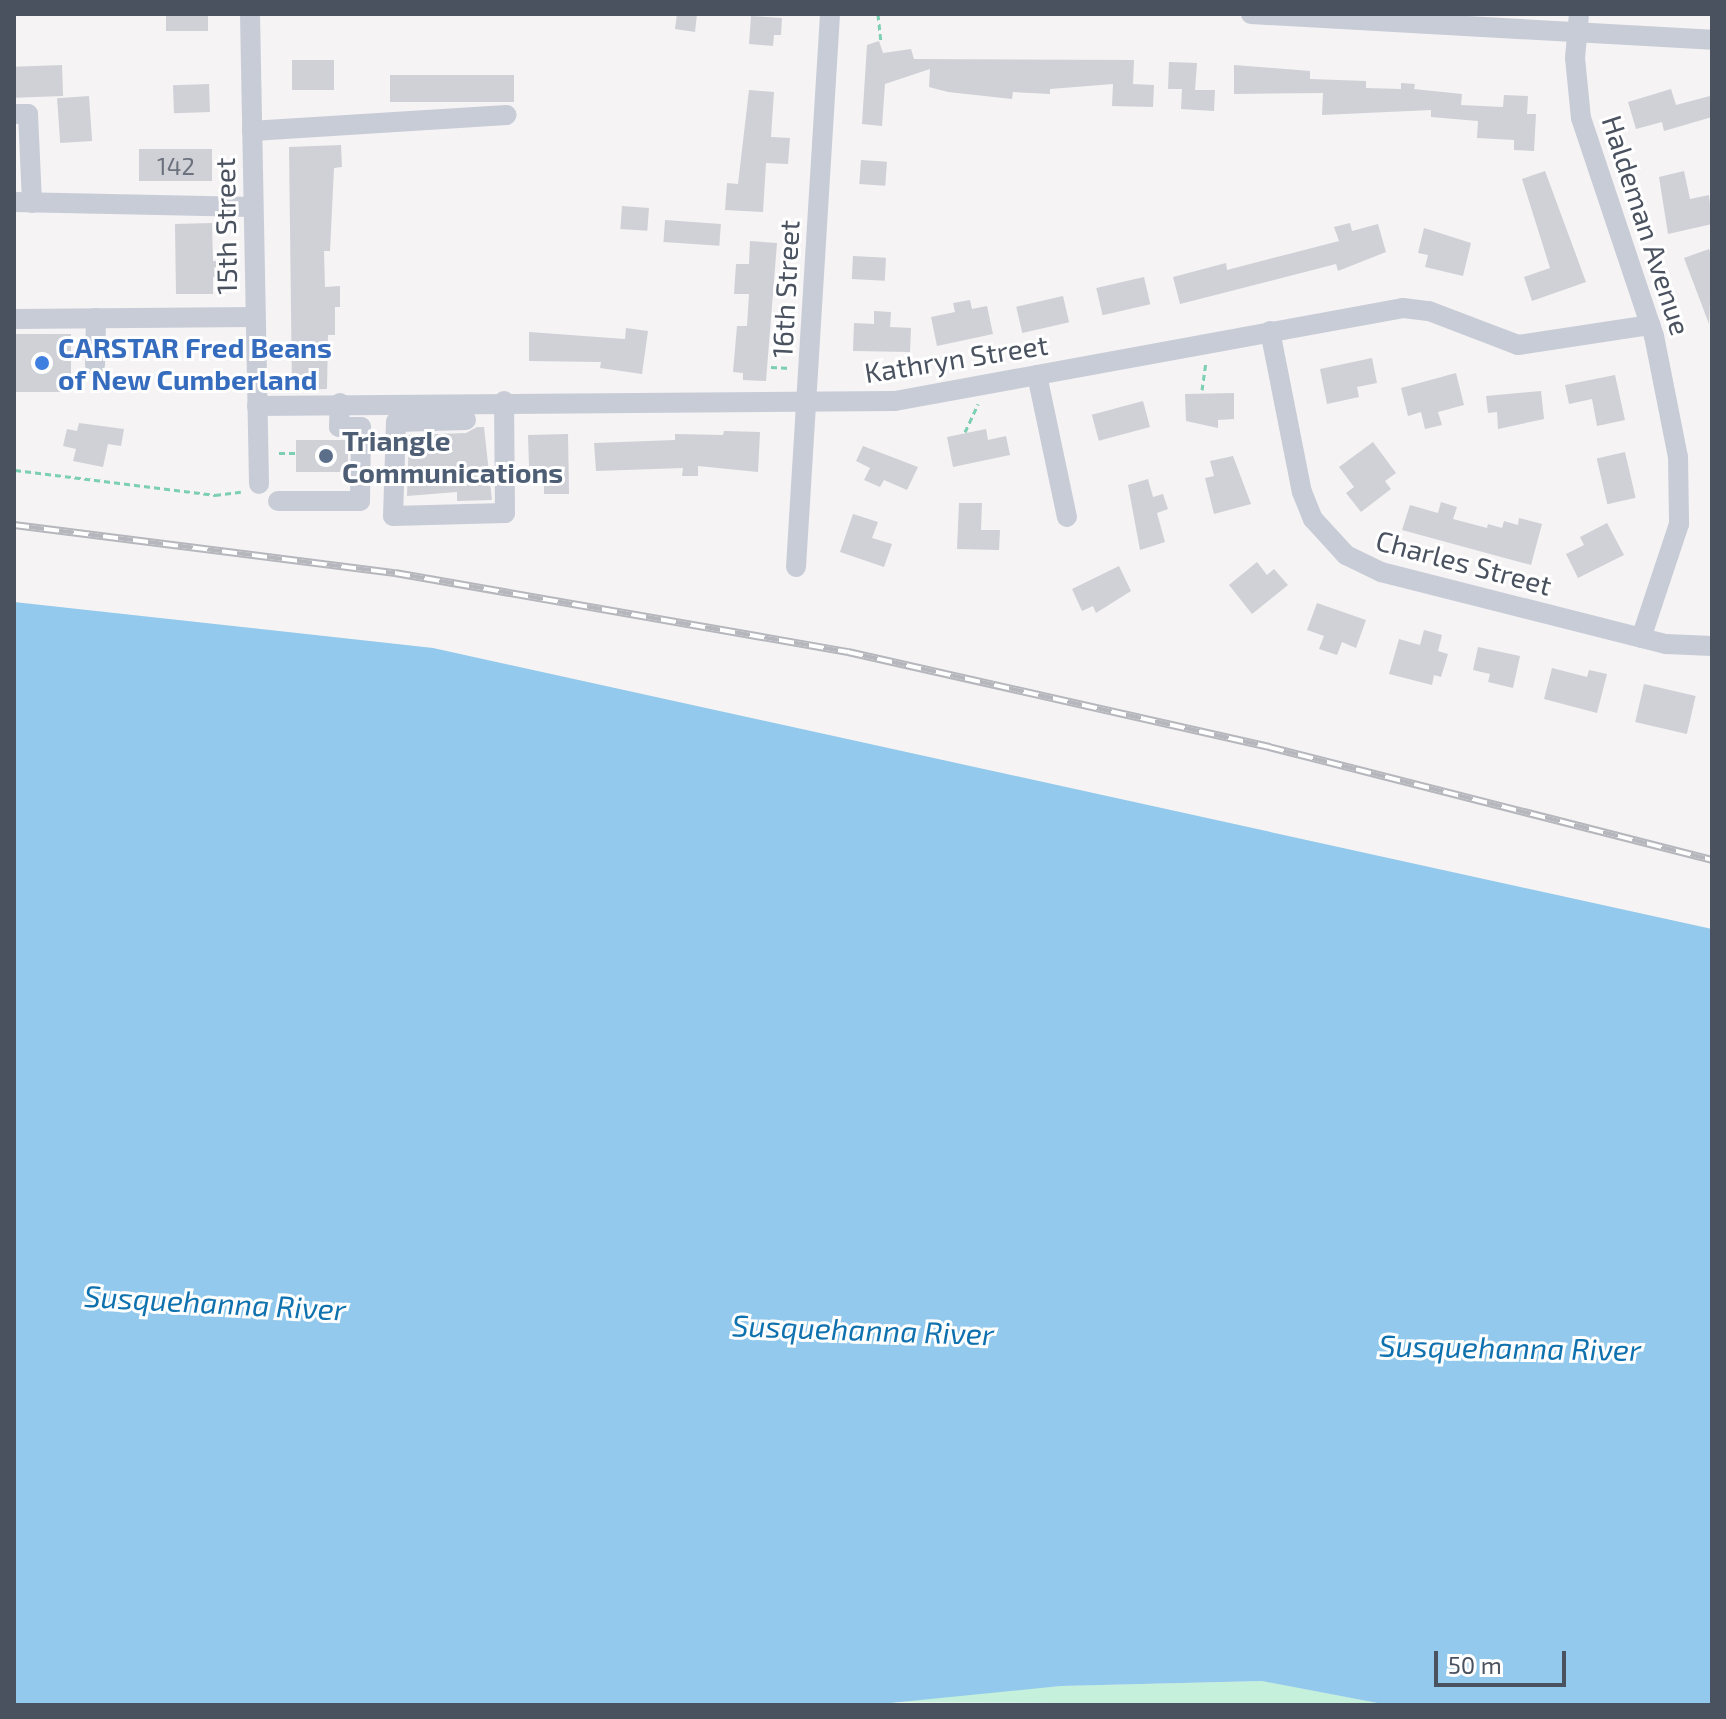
<!DOCTYPE html>
<html>
<head>
<meta charset="utf-8">
<style>
  body { margin:0 }
  #map { position:relative; width:1726px; height:1719px; overflow:hidden; background:#f5f3f3; font-family:"Exo 2",sans-serif }
  div>[style] { position:absolute }
  [style*='--x'] { left:calc(var(--x)*1px); top:calc(var(--y)*1px); width:calc(var(--w)*1px); rotate:calc(var(--a)*1deg) }
  .green>* { inset:0; background:#c4f0dc }
  .water>* { inset:0; background:#92c9ec }
  .building>* { inset:0; background:#cfd1d7; transform-origin:0 0 }
  .path>* { height:3px; margin-top:-1.5px; transform-origin:0; background:repeating-linear-gradient(90deg,#7cceb4 0 6px,transparent 0 10px) }
  .minor>* { height:20px; margin:-10px; padding:0 10px; transform-origin:10px; border-radius:10px; background:#c7ccd7 }
  .rail>* { height:8px; margin-top:-4px; transform-origin:0; background:repeating-linear-gradient(90deg,#fff 0 15px,#b5b7bd 0 30px); box-sizing:border-box; border-block:2px solid #b5b7bd }
  .dots>* { width:22px; height:22px; translate:-50% -50%; box-sizing:border-box; border:4px solid #fff; border-radius:50% }
  span { translate:-50% -50%; white-space:nowrap; text-align:center; line-height:1.15; -webkit-text-stroke:6px #fff; paint-order:stroke }
  .number-label { font-size:24px; color:#6b727e }
  .number-label span { -webkit-text-stroke-width:0 }
  .street-label { font-size:28px; color:#4a5260 }
  .shop-label { font-size:28px; color:#366cbe; font-weight:700 }
  .left { translate:0 -50%; text-align:left }
  .service-label { font-size:28px; color:#4e5e75; font-weight:700 }
  .water-label { font-size:30px; color:#0f72af; font-style:italic }
  .frame { position:absolute; inset:0; border:16px solid #4a5260; pointer-events:none }
  .scale { position:absolute; left:1434px; top:1651px; width:132px; height:36px; box-sizing:border-box; border:4px solid #4a5260; border-top:0; padding-left:10px; font-size:24px; line-height:28px; white-space:nowrap; color:#4a5260; -webkit-text-stroke:6px #fff; paint-order:stroke }
</style>
</head>
<body>
<div id="map">
  <div class="green">
    <div style="clip-path:polygon(1263px 1681px,1388px 1705px,867px 1702px,1061px 1686px)"></div>
  </div>
  <div class="water">
    <div style="clip-path:polygon(14px 602px,433px 648px,1712px 929px,1712px 1705px,1388px 1705px,1262px 1681px,1061px 1686px,870px 1705px,14px 1705px)"></div>
  </div>
  <div class="building">
    <div style="left:166px;top:14px;width:42px;height:17px"></div>
    <div style="clip-path:polygon(677px 14px,697px 14px,695px 32px,675px 29px)"></div>
    <div style="clip-path:polygon(751px 16px,782px 18px,781px 35px,774px 35px,773px 46px,749px 44px)"></div>
    <div style="clip-path:polygon(879px 41px,883px 53px,911px 49px,914px 59px,1134px 60px,1133px 84px,1154px 85px,1153px 107px,1112px 106px,1113px 84px,1050px 89px,1050px 94px,1013px 92px,1012px 99px,948px 92px,929px 87px,930px 69px,885px 84px,882px 126px,862px 124px,867px 45px)"></div>
    <div style="left:292px;top:60px;width:42px;height:30px"></div>
    <div style="clip-path:polygon(1169px 62px,1197px 63px,1195px 90px,1215px 90px,1214px 111px,1181px 109px,1182px 89px,1168px 89px)"></div>
    <div style="left:62px;top:65px;width:31px;height:48px;rotate:88deg"></div>
    <div style="clip-path:polygon(1234px 65px,1310px 71px,1310px 79px,1366px 81px,1366px 88px,1401px 89px,1401px 83px,1415px 84px,1414px 89px,1462px 94px,1461px 105px,1503px 107px,1504px 95px,1528px 96px,1527px 114px,1536px 114px,1534px 151px,1514px 150px,1514px 140px,1477px 138px,1478px 121px,1431px 117px,1431px 110px,1322px 115px,1323px 93px,1234px 94px)"></div>
    <div style="left:514px;top:75px;width:27px;height:124px;rotate:90deg"></div>
    <div style="left:209px;top:84px;width:28px;height:36px;rotate:88deg"></div>
    <div style="clip-path:polygon(1671px 89px,1676px 105px,1710px 96px,1712px 117px,1664px 131px,1662px 122px,1636px 129px,1628px 102px)"></div>
    <div style="clip-path:polygon(749px 90px,774px 92px,771px 137px,790px 138px,788px 164px,766px 163px,763px 212px,725px 210px,727px 183px,738px 184px)"></div>
    <div style="left:89px;top:96px;width:45px;height:32px;rotate:86deg"></div>
    <div style="clip-path:polygon(341px 145px,342px 167px,334px 168px,330px 251px,324px 251px,325px 287px,340px 286px,340px 307px,335px 307px,335px 335px,328px 335px,327px 389px,292px 390px,289px 147px)"></div>
    <div style="left:212px;top:149px;width:32px;height:73px;rotate:90deg"></div>
    <div style="left:861px;top:160px;width:26px;height:24px;rotate:4deg"></div>
    <div style="clip-path:polygon(1545px 171px,1586px 282px,1532px 301px,1524px 277px,1550px 268px,1522px 179px)"></div>
    <div style="clip-path:polygon(1684px 171px,1690px 199px,1709px 195px,1712px 224px,1668px 234px,1659px 177px)"></div>
    <div style="left:622px;top:206px;width:27px;height:23px;rotate:4deg"></div>
    <div style="left:665px;top:220px;width:56px;height:22px;rotate:4deg"></div>
    <div style="clip-path:polygon(212px 223px,213px 261px,220px 261px,220px 277px,213px 277px,213px 294px,176px 294px,175px 224px)"></div>
    <div style="clip-path:polygon(1350px 223px,1352px 231px,1378px 224px,1386px 252px,1338px 271px,1336px 264px,1180px 304px,1173px 277px,1226px 263px,1227px 270px,1339px 241px,1334px 227px)"></div>
    <div style="clip-path:polygon(1424px 228px,1471px 243px,1463px 276px,1425px 267px,1428px 255px,1418px 253px)"></div>
    <div style="clip-path:polygon(750px 241px,777px 243px,766px 381px,743px 380px,743px 373px,733px 372px,737px 326px,747px 326px,749px 294px,734px 294px,736px 264px,749px 264px)"></div>
    <div style="clip-path:polygon(1709px 249px,1712px 257px,1709px 324px,1684px 258px)"></div>
    <div style="left:853px;top:256px;width:33px;height:23px;rotate:3deg"></div>
    <div style="left:1144px;top:277px;width:28px;height:49px;rotate:77deg"></div>
    <div style="left:1063px;top:296px;width:27px;height:48px;rotate:77deg"></div>
    <div style="clip-path:polygon(970px 300px,972px 309px,987px 306px,993px 334px,937px 346px,931px 317px,955px 312px,953px 303px)"></div>
    <div style="clip-path:polygon(874px 311px,891px 312px,890px 327px,911px 328px,910px 352px,853px 351px,854px 323px,874px 324px)"></div>
    <div style="clip-path:polygon(626px 328px,648px 331px,642px 374px,600px 368px,601px 362px,529px 361px,529px 332px,625px 339px)"></div>
    <div style="left:71px;top:334px;width:58px;height:57px;rotate:90deg"></div>
    <div style="clip-path:polygon(1372px 358px,1377px 383px,1357px 387px,1359px 397px,1327px 404px,1320px 369px)"></div>
    <div style="clip-path:polygon(1456px 373px,1464px 405px,1438px 412px,1442px 425px,1425px 429px,1421px 412px,1408px 416px,1401px 388px)"></div>
    <div style="clip-path:polygon(1615px 375px,1625px 420px,1597px 426px,1592px 399px,1569px 404px,1565px 385px)"></div>
    <div style="clip-path:polygon(1541px 391px,1544px 419px,1498px 429px,1497px 412px,1488px 413px,1486px 396px)"></div>
    <div style="clip-path:polygon(1234px 393px,1234px 419px,1218px 420px,1218px 428px,1186px 421px,1185px 394px)"></div>
    <div style="left:1143px;top:401px;width:27px;height:53px;rotate:75deg"></div>
    <div style="clip-path:polygon(79px 423px,124px 429px,121px 446px,108px 444px,103px 467px,73px 461px,76px 449px,63px 446px,67px 429px,77px 431px)"></div>
    <div style="clip-path:polygon(477px 427px,484px 427px,492px 500px,457px 501px,457px 492px,407px 496px,409px 435px,466px 433px)"></div>
    <div style="clip-path:polygon(986px 429px,988px 440px,1006px 436px,1010px 455px,953px 467px,947px 437px)"></div>
    <div style="clip-path:polygon(724px 431px,760px 432px,758px 472px,698px 466px,698px 476px,682px 476px,683px 468px,596px 471px,594px 443px,675px 440px,675px 434px,723px 435px)"></div>
    <div style="clip-path:polygon(568px 434px,569px 494px,544px 494px,544px 466px,529px 466px,528px 435px)"></div>
    <div style="left:296px;top:440px;width:52px;height:32px"></div>
    <div style="clip-path:polygon(1373px 442px,1396px 473px,1385px 481px,1391px 489px,1361px 512px,1346px 493px,1354px 487px,1339px 467px)"></div>
    <div style="clip-path:polygon(863px 446px,918px 467px,907px 490px,884px 480px,880px 487px,864px 480px,870px 468px,856px 461px)"></div>
    <div style="left:1625px;top:452px;width:47px;height:29px;rotate:77deg"></div>
    <div style="clip-path:polygon(1233px 456px,1251px 504px,1214px 514px,1205px 478px,1214px 476px,1210px 461px)"></div>
    <div style="clip-path:polygon(1148px 479px,1153px 497px,1163px 494px,1168px 509px,1157px 513px,1165px 542px,1140px 550px,1128px 485px)"></div>
    <div style="clip-path:polygon(1441px 502px,1457px 507px,1453px 519px,1487px 528px,1488px 524px,1502px 528px,1504px 521px,1518px 525px,1519px 518px,1542px 524px,1531px 565px,1402px 530px,1410px 505px,1438px 513px)"></div>
    <div style="clip-path:polygon(959px 503px,982px 503px,981px 530px,1000px 530px,999px 550px,957px 549px)"></div>
    <div style="clip-path:polygon(853px 514px,878px 522px,872px 538px,892px 544px,884px 567px,840px 552px)"></div>
    <div style="clip-path:polygon(1607px 523px,1624px 555px,1578px 578px,1566px 554px,1584px 545px,1580px 537px)"></div>
    <div style="clip-path:polygon(1257px 562px,1267px 575px,1274px 569px,1288px 585px,1252px 614px,1229px 585px)"></div>
    <div style="clip-path:polygon(1119px 566px,1131px 591px,1096px 613px,1093px 606px,1082px 611px,1072px 589px)"></div>
    <div style="clip-path:polygon(1317px 603px,1366px 620px,1356px 648px,1342px 642px,1337px 655px,1319px 649px,1324px 636px,1307px 630px)"></div>
    <div style="clip-path:polygon(1424px 630px,1442px 635px,1438px 651px,1448px 654px,1441px 677px,1434px 675px,1432px 685px,1389px 674px,1399px 639px,1420px 645px)"></div>
    <div style="clip-path:polygon(1478px 647px,1520px 656px,1513px 688px,1488px 682px,1490px 674px,1473px 670px)"></div>
    <div style="clip-path:polygon(1552px 668px,1587px 677px,1589px 670px,1607px 674px,1597px 713px,1544px 699px)"></div>
    <div style="left:1644px;top:684px;width:53px;height:39px;rotate:13deg"></div>
  </div>
  <div class="path">
    <div style="--x:878;--y:14;--w:27;--a:84"></div>
    <div style="--x:771;--y:367;--w:20;--a:3"></div>
    <div style="--x:1202;--y:390;--w:28;--a:-82"></div>
    <div style="--x:965;--y:432;--w:31;--a:-65"></div>
    <div style="--x:279;--y:453;--w:16;--a:0"></div>
    <div style="--x:15;--y:470;--w:202;--a:7.1"></div>
    <div style="--x:215;--y:495;--w:26;--a:-7"></div>
  </div>
  <div class="minor">
    <div style="--x:250;--y:14;--w:470;--a:88.9"></div>
    <div style="--x:1251;--y:14;--w:462;--a:3.2"></div>
    <div style="--x:1579;--y:14;--w:44;--a:95.2"></div>
    <div style="--x:1575;--y:58;--w:60;--a:84.3"></div>
    <div style="--x:1581;--y:118;--w:230;--a:71.5"></div>
    <div style="--x:1654;--y:336;--w:123;--a:78.8"></div>
    <div style="--x:1678;--y:457;--w:67;--a:89.1"></div>
    <div style="--x:1679;--y:524;--w:120;--a:108.4"></div>
    <div style="--x:14;--y:114;--w:14;--a:0"></div>
    <div style="--x:28;--y:114;--w:89;--a:87.4"></div>
    <div style="--x:252;--y:131;--w:255;--a:-3.6"></div>
    <div style="--x:14;--y:202;--w:239;--a:1.2"></div>
    <div style="--x:14;--y:319;--w:241;--a:-0.5"></div>
    <div style="--x:1270;--y:331;--w:164;--a:78.8"></div>
    <div style="--x:1302;--y:492;--w:29;--a:68"></div>
    <div style="--x:1313;--y:519;--w:49;--a:47.5"></div>
    <div style="--x:1346;--y:555;--w:39;--a:26"></div>
    <div style="--x:1381;--y:572;--w:294;--a:14.2"></div>
    <div style="--x:1666;--y:644;--w:46;--a:2.5"></div>
    <div style="--x:95;--y:365;--w:47;--a:-88.8"></div>
    <div style="--x:1037;--y:375;--w:145;--a:78.1"></div>
    <div style="--x:257;--y:406;--w:638;--a:-0.45"></div>
    <div style="--x:895;--y:401;--w:516;--a:-10.37"></div>
    <div style="--x:1403;--y:308;--w:26;--a:7"></div>
    <div style="--x:1429;--y:311;--w:95;--a:20.9"></div>
    <div style="--x:1518;--y:345;--w:134;--a:-8.6"></div>
    <div style="--x:466;--y:420;--w:70;--a:178.4"></div>
    <div style="--x:396;--y:422;--w:94;--a:91.8"></div>
    <div style="--x:393;--y:516;--w:112;--a:-1.5"></div>
    <div style="--x:505;--y:513;--w:112;--a:-90.5"></div>
    <div style="--x:278;--y:501;--w:82;--a:0"></div>
    <div style="--x:360;--y:501;--w:74;--a:-89.2"></div>
    <div style="--x:361;--y:427;--w:22;--a:180"></div>
    <div style="--x:339;--y:427;--w:24;--a:-88"></div>
    <div style="--x:796;--y:567;--w:554;--a:-86.48"></div>
  </div>
  <div class="rail">
    <div style="--x:14;--y:525;--w:384;--a:7.2"></div>
    <div style="--x:395;--y:573;--w:460;--a:9.9"></div>
    <div style="--x:848;--y:652;--w:432;--a:12.7"></div>
    <div style="--x:1269;--y:747;--w:457;--a:14.3"></div>
  </div>
  <div class="dots">
    <div style="left:42px;top:363px;background:#3f7fe0"></div>
    <div style="left:326px;top:456px;background:#5c6f8a"></div>
  </div>
  <div class="number-label">
    <span style="left:176px;top:166px">142</span>
  </div>
  <div class="street-label">
    <span style="left:1647px;top:225px;rotate:72deg">Haldeman Avenue</span>
    <span style="left:225px;top:226px;rotate:-91deg">15th Street</span>
    <span style="left:785px;top:289px;rotate:-87deg">16th Street</span>
    <span style="left:956px;top:358px;rotate:-9deg">Kathryn Street</span>
    <span style="left:1464px;top:562px;rotate:15deg">Charles Street</span>
  </div>
  <div class="shop-label">
    <span class="left" style="left:58px;top:363px">CARSTAR Fred Beans<br>of New Cumberland</span>
  </div>
  <div class="service-label">
    <span class="left" style="left:342px;top:456px">Triangle<br>Communications</span>
  </div>
  <div class="water-label">
    <span style="left:215px;top:1302px;rotate:3deg">Susquehanna River</span>
    <span style="left:863px;top:1329px;rotate:2deg">Susquehanna River</span>
    <span style="left:1510px;top:1347px;rotate:1deg">Susquehanna River</span>
  </div>
  <div class="frame"></div>
  <div class="scale">50 m</div>
</div>
</body>
</html>
